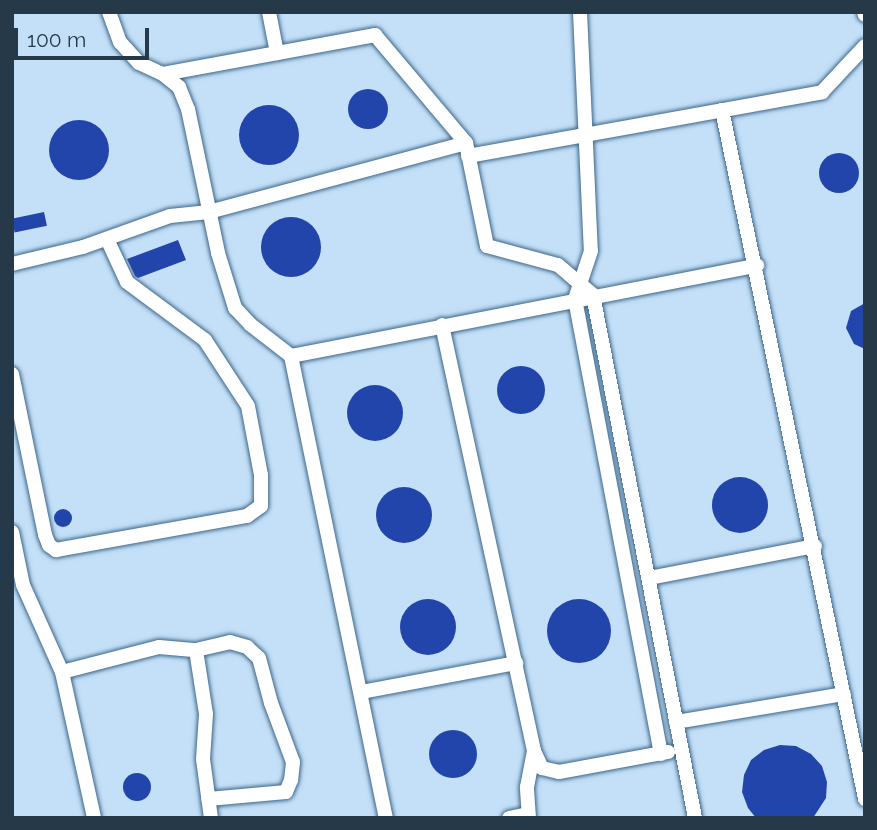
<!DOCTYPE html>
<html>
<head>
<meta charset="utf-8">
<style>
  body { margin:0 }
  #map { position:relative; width:877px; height:830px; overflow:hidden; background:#c4e0f8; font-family:Raleway,sans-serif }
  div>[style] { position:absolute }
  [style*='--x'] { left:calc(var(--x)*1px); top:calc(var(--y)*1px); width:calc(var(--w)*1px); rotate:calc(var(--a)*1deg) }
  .building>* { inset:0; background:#2245ab; transform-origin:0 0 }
  .round { border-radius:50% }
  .roads { filter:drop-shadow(0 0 2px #3c668a) drop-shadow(0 0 2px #3c668a) }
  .minor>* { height:14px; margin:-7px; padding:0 7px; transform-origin:7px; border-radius:7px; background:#fff }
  span { translate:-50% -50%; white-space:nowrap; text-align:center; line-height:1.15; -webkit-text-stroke:7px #c4e0f8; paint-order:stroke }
  .frame { position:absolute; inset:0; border:14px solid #263949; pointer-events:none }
  .scale { position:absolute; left:14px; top:28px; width:135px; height:32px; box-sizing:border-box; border:4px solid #263949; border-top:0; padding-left:9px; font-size:21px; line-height:24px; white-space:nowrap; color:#263949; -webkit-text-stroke:5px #c4e0f8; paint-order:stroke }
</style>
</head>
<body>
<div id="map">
  <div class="building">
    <div class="round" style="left:348px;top:89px;width:40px;height:40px"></div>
    <div class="round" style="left:239px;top:105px;width:60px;height:60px"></div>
    <div class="round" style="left:49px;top:120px;width:60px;height:60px"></div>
    <div class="round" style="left:819px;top:153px;width:40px;height:40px"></div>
    <div style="left:44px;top:212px;width:14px;height:33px;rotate:78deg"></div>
    <div class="round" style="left:261px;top:217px;width:60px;height:60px"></div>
    <div style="clip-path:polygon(178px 240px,186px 260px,138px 278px,135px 276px,127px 259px)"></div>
    <div style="clip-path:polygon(865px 303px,865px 349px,854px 344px,846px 328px,851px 311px)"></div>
    <div class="round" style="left:497px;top:366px;width:48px;height:48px"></div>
    <div class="round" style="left:347px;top:385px;width:56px;height:56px"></div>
    <div class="round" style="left:712px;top:477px;width:56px;height:56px"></div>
    <div class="round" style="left:376px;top:487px;width:56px;height:56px"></div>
    <div class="round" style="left:54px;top:509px;width:18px;height:18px"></div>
    <div class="round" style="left:400px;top:599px;width:56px;height:56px"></div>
    <div class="round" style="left:547px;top:599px;width:64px;height:64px"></div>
    <div class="round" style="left:429px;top:730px;width:48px;height:48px"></div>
    <div style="clip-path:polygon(780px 745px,796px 746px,811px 754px,822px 766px,827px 782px,826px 798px,813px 818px,756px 818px,748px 808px,742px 792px,744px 775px,751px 760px,764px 750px)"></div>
    <div class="round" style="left:123px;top:773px;width:28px;height:28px"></div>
  </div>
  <div class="roads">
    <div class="minor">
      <div style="--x:109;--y:12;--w:32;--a:70"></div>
      <div style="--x:120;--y:42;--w:28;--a:48"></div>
      <div style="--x:139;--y:63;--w:26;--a:25"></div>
      <div style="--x:163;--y:74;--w:21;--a:39"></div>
      <div style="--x:179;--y:87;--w:24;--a:68"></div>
      <div style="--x:188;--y:109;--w:147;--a:78.2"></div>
      <div style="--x:218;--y:253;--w:58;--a:72.8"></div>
      <div style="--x:235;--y:308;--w:23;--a:47"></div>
      <div style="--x:251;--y:325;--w:51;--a:37.8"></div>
      <div style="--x:291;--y:356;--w:472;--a:78.4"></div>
      <div style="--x:269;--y:12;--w:42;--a:79"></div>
      <div style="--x:580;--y:12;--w:239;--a:87.4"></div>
      <div style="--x:591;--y:251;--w:51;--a:108.4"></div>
      <div style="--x:575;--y:299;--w:463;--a:79.3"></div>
      <div style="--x:864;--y:12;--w:3;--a:72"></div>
      <div style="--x:163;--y:74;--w:216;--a:-10.4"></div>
      <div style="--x:375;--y:35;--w:141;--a:49.9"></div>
      <div style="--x:466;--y:143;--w:105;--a:78.5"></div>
      <div style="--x:487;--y:246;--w:73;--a:15"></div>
      <div style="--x:558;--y:265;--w:46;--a:40.6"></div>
      <div style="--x:593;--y:295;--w:533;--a:78.96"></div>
      <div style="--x:722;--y:110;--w:704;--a:78.27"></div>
      <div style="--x:468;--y:156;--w:360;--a:-10.2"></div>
      <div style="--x:822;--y:92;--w:63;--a:-46.9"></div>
      <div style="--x:12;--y:264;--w:73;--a:-13.5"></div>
      <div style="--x:83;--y:247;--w:92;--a:-19.6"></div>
      <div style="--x:170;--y:216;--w:39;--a:-6"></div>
      <div style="--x:209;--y:212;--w:266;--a:-15"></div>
      <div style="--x:442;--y:325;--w:436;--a:77.8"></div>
      <div style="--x:534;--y:751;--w:19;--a:65"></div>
      <div style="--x:542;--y:768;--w:17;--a:13"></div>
      <div style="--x:559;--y:772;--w:111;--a:-10.4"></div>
      <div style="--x:291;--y:356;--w:475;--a:-11"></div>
      <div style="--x:12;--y:374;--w:164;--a:78.4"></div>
      <div style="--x:45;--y:535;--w:11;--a:68"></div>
      <div style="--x:49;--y:545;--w:9;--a:36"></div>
      <div style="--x:56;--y:550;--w:194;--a:-10.1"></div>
      <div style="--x:247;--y:516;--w:17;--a:-36"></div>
      <div style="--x:261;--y:506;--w:31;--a:-90"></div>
      <div style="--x:261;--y:475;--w:70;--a:-100.7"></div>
      <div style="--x:248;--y:406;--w:79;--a:-123.1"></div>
      <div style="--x:205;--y:340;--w:97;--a:-143.4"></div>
      <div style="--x:127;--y:282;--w:47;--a:-114.9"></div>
      <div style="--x:12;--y:532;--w:54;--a:78.3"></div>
      <div style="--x:23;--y:585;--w:95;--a:65.9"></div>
      <div style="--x:62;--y:672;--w:149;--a:77.6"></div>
      <div style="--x:649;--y:578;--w:169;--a:-10.9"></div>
      <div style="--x:196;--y:650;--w:35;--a:-13"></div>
      <div style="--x:230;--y:642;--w:18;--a:16"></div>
      <div style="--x:247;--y:647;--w:16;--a:43"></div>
      <div style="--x:259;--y:658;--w:47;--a:75.1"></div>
      <div style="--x:271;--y:703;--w:63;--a:69.6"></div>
      <div style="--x:293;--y:762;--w:18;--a:96"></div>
      <div style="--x:291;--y:780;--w:13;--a:113"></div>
      <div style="--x:286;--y:792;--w:78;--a:174.9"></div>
      <div style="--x:62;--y:672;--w:100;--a:-14.5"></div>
      <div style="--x:159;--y:647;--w:37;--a:5"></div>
      <div style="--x:196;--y:650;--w:65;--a:81.1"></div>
      <div style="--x:206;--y:714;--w:45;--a:93.8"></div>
      <div style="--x:203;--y:759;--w:60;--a:82.3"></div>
      <div style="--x:361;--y:692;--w:158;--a:-10.6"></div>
      <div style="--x:676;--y:722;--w:170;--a:-9.5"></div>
      <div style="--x:509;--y:818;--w:19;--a:-12"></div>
      <div style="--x:529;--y:818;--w:31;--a:-94"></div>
      <div style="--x:527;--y:787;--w:37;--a:-79"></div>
    </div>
  </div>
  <div class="frame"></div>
  <div class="scale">100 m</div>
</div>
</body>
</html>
